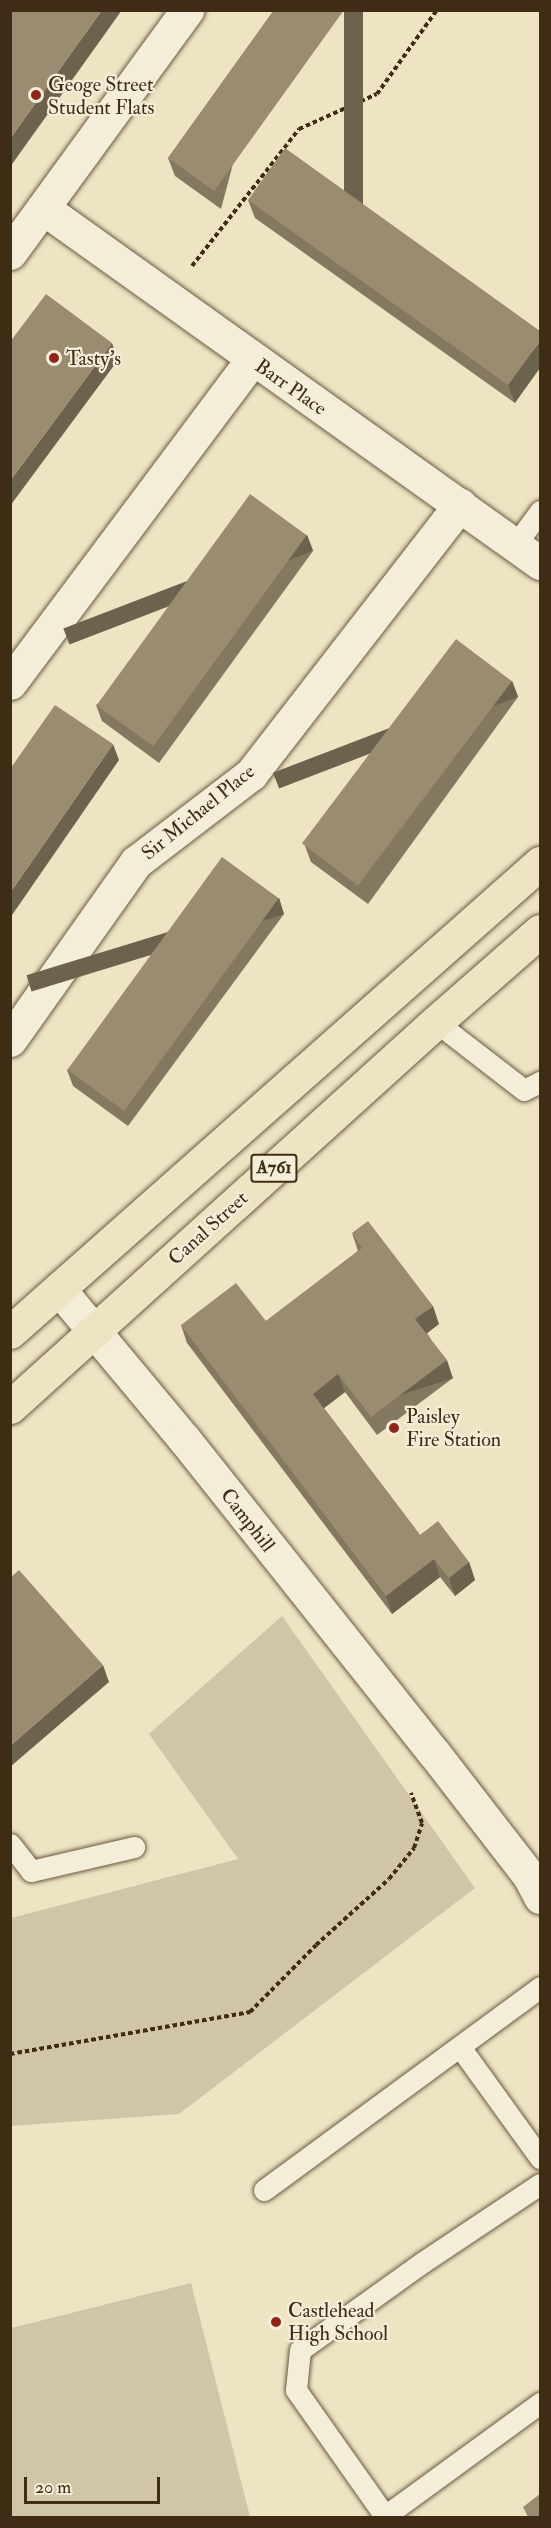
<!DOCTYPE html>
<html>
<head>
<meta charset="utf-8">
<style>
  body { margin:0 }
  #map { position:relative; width:551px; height:2528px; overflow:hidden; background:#eee4c4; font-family:"IM FELL Double Pica",serif }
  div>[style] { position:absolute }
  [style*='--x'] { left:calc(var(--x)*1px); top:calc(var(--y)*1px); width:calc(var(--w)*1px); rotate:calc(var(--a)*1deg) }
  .green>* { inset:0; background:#d0c5a6 }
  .path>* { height:4px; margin-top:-2px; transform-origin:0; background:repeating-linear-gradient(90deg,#3e2c15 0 4.5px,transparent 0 7.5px) }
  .roads { filter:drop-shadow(0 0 2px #6a5a41) drop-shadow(0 0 2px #6a5a41) }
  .lane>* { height:21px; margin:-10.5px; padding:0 10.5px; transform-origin:10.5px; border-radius:10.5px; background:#f4edd9 }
  .street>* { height:33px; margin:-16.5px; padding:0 16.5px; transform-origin:16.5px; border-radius:16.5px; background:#f4edd9 }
  .secondary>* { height:33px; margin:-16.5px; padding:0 16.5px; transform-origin:16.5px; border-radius:16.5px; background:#f4edd9 }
  .primary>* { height:33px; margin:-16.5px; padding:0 16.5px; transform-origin:16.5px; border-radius:16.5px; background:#eee4c4 }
  .wall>* { inset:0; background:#847860 }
  .shaded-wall>* { inset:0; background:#6c624e; transform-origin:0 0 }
  .building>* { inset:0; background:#9a8c70; transform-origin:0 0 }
  .dots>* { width:16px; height:16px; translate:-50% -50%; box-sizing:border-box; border:3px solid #f4edd9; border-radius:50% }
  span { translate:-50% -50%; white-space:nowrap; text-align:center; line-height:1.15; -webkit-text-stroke:4.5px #f4edd9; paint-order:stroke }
  .shield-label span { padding:2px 4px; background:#f4edd9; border:2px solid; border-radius:4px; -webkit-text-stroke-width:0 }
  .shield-label { font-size:18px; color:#3e2c15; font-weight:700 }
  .poi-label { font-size:20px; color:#3e2c15 }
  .left { translate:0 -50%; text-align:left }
  .street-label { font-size:20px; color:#3e2c15 }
  .frame { position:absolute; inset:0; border:12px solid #3e2c15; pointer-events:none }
  .scale { position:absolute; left:24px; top:2477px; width:136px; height:27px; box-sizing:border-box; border:3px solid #3e2c15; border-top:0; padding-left:8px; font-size:18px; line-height:21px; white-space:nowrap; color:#3e2c15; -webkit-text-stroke:4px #f4edd9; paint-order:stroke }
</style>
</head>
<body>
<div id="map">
  <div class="green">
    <div style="clip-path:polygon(282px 1616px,475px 1888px,179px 2114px,11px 2126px,11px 1918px,238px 1859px,149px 1734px)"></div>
    <div style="clip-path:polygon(191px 2283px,250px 2517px,11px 2517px,11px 2328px)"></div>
  </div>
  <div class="path">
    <div style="--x:192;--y:266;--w:174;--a:-52"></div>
    <div style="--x:299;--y:129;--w:85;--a:-24.2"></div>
    <div style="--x:377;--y:94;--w:103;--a:-54.5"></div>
    <div style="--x:10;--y:2054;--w:244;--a:-9.9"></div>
    <div style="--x:250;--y:2012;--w:94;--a:-45.4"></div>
    <div style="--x:316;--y:1945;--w:98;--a:-42.1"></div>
    <div style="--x:389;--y:1879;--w:40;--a:-51"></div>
    <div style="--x:414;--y:1848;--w:26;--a:-72"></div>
    <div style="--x:422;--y:1823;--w:32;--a:-110"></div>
  </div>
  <div class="roads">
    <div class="lane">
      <div style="--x:516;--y:544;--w:41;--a:-54"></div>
      <div style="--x:436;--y:1022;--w:111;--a:37.7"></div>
      <div style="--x:524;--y:1090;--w:18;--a:-27"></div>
      <div style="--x:10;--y:1844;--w:34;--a:52"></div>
      <div style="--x:31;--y:1871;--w:106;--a:-13.1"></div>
      <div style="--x:460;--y:2047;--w:137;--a:54.2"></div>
      <div style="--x:540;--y:2184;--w:141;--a:146.3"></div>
      <div style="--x:423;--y:2262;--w:151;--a:144.4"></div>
      <div style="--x:300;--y:2350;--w:40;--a:95.7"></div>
      <div style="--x:296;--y:2390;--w:154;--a:54.8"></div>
      <div style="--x:385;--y:2516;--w:192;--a:-36.1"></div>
      <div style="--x:264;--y:2190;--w:343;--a:-36.3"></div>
    </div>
    <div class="street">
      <div style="--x:43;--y:208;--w:611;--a:35.54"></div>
      <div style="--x:10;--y:683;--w:404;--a:-53.2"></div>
      <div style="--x:10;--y:1040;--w:218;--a:-54.7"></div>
      <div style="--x:136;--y:862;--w:145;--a:-37.4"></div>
      <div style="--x:251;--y:774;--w:341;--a:-52.2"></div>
      <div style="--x:59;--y:1289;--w:195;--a:50.2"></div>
      <div style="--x:184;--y:1439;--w:401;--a:51.5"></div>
      <div style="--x:434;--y:1753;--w:155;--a:52.3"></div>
      <div style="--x:529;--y:1876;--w:24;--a:62"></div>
    </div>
    <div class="secondary">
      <div style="--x:10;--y:253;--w:301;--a:-53.9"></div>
    </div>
    <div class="primary">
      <div style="--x:10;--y:1332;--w:708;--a:-41.51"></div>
      <div style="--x:10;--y:1407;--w:574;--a:-42.11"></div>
      <div style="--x:436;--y:1022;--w:138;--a:-41.2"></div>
    </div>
  </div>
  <div class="wall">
    <div style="clip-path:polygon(274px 10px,221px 209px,175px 176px,168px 158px)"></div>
    <div style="clip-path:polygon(248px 200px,540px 331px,515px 403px,255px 218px)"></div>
    <div style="clip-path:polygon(307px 535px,313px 551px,159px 763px,102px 721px,96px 705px)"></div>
    <div style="clip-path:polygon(512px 681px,518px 697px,368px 904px,311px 862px,305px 846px)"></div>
    <div style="clip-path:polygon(279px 898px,284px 914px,128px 1126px,73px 1086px,67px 1070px)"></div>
    <div style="clip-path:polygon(352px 1233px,439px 1324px,427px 1333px,453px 1378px,377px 1435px,345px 1392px,324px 1408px,420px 1535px,469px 1562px,475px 1580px,455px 1596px,440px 1577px,392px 1614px,187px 1343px,181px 1325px,266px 1321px,358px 1251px)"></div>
  </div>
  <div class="shaded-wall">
    <div style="clip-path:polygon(102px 10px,122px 10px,10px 167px,10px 139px)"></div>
    <div style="left:344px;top:10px;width:19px;height:223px"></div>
    <div style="clip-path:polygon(540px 341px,540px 368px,515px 403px,508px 385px)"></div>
    <div style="clip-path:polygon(112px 343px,118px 360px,10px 506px,10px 481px)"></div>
    <div style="left:307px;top:535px;width:17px;height:261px;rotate:69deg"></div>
    <div style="left:512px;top:681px;width:17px;height:256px;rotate:69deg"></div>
    <div style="clip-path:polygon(113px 744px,119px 760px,10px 918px,10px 893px)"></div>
    <div style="left:279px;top:898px;width:17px;height:264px;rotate:73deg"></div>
    <div style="clip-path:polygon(433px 1306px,439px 1324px,422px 1337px,415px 1319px)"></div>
    <div style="left:447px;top:1360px;width:19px;height:95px;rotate:72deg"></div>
    <div style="clip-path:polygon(338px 1374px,345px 1392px,319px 1412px,313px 1394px)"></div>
    <div style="clip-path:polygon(434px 1559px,440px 1577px,392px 1614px,386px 1596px)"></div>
    <div style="clip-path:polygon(469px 1562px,475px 1580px,455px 1596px,449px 1578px)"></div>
    <div style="clip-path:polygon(103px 1665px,109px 1682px,10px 1767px,10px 1746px)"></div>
  </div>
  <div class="building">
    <div style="clip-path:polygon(10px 10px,102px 10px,10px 139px)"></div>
    <div style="clip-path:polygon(274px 10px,344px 10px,214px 191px,168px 158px)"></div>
    <div style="clip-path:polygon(285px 148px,540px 331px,540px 341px,508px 385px,248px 200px)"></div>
    <div style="clip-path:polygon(46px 294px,112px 343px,10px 481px,10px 342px)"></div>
    <div style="left:250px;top:494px;width:70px;height:261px;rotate:36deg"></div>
    <div style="left:456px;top:639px;width:70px;height:256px;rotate:37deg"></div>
    <div style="clip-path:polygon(55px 705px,113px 744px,10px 893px,10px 769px)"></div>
    <div style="left:222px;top:857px;width:70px;height:263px;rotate:36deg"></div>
    <div style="clip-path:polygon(368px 1221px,433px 1306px,415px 1319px,447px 1360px,371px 1417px,338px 1374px,313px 1394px,420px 1535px,438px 1521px,469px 1562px,449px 1578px,434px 1559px,386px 1596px,181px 1325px,236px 1283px,266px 1321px,362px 1248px,352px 1233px)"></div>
    <div style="clip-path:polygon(19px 1570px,103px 1665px,10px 1746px,10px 1578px)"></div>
    <div style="clip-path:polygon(540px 2494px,540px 2517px,528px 2517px,523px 2507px)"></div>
  </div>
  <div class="dots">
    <div style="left:36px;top:95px;background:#8f2418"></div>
    <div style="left:54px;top:358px;background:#8f2418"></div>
    <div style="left:394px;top:1428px;background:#8f2418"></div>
    <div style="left:276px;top:2322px;background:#8f2418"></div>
  </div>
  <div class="shield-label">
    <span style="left:274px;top:1168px">A761</span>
  </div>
  <div class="poi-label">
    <span class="left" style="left:48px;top:96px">Geoge Street<br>Student Flats</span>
    <span class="left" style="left:66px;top:358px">Tasty's</span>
    <span class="left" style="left:406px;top:1428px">Paisley<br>Fire Station</span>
    <span class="left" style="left:288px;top:2322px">Castlehead<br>High School</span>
  </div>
  <div class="street-label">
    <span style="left:291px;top:387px;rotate:35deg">Barr Place</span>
    <span style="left:198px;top:812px;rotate:-39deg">Sir Michael Place</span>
    <span style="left:208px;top:1228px;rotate:-42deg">Canal Street</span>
    <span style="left:248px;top:1520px;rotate:52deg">Camphill</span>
  </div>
  <div class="frame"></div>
  <div class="scale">20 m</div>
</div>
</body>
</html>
